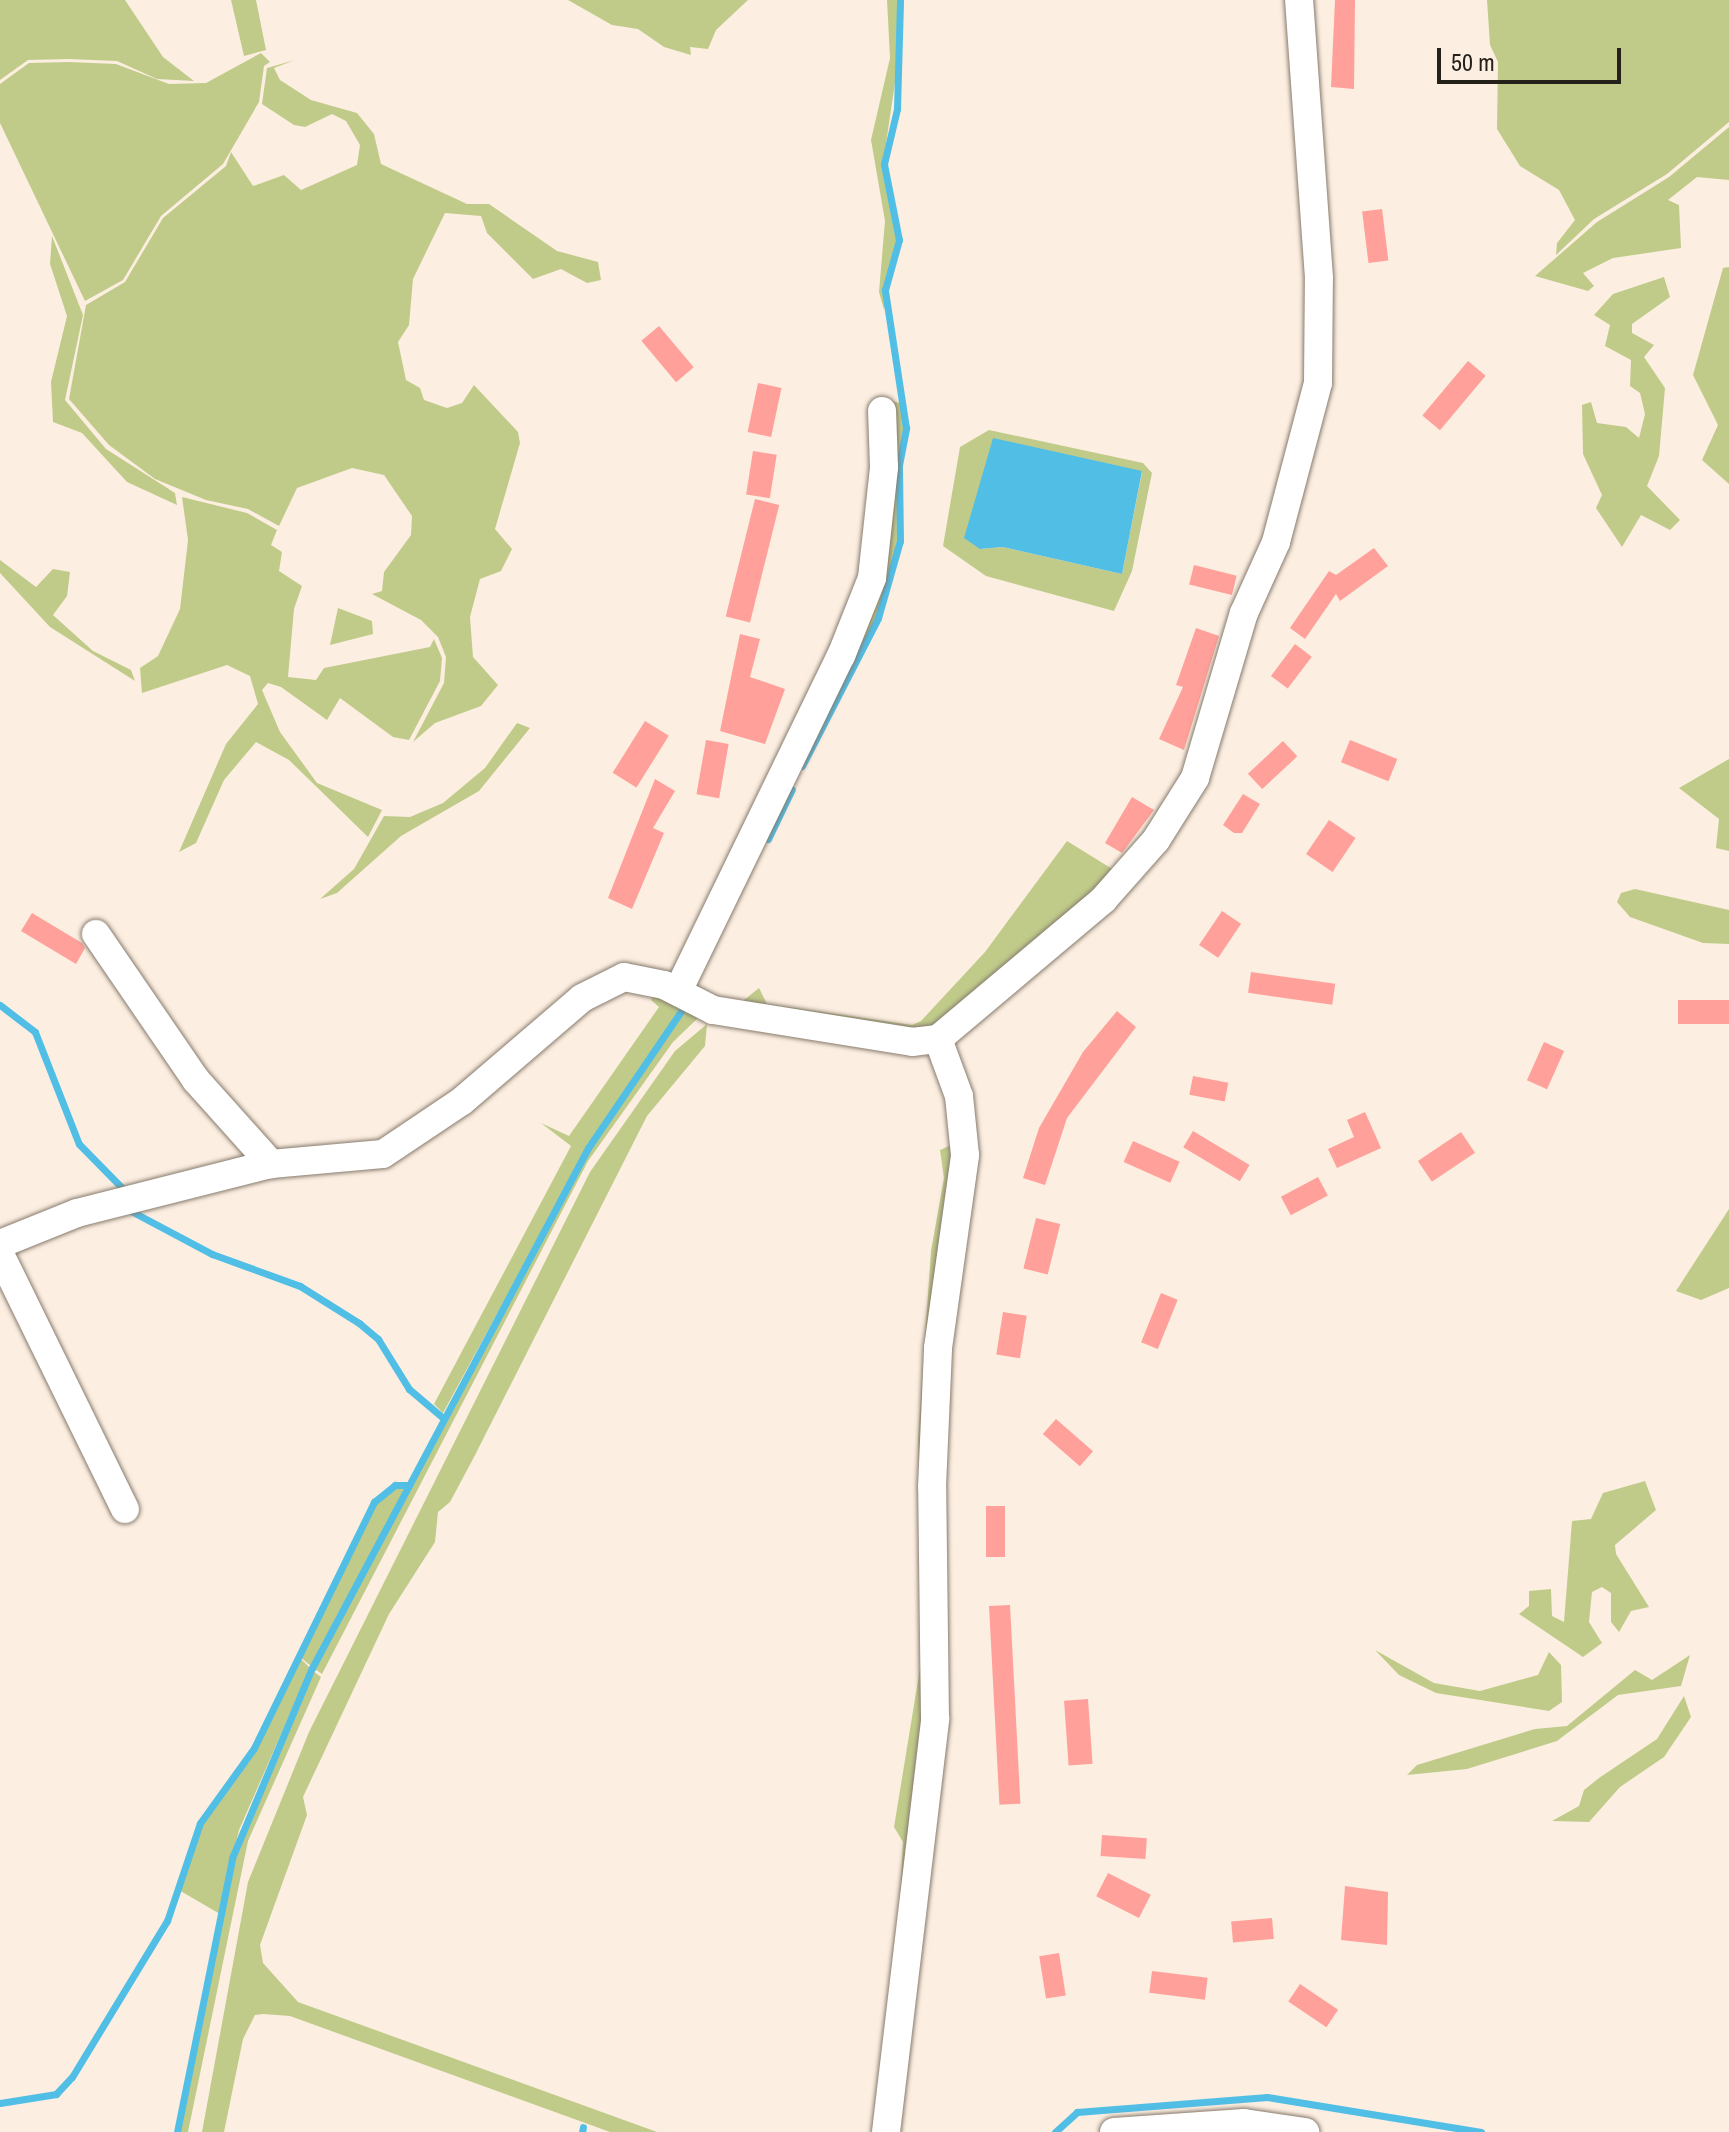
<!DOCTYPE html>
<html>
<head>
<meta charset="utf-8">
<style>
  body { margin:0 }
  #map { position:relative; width:1729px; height:2132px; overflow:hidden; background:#fcefe1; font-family:"Archivo Narrow",sans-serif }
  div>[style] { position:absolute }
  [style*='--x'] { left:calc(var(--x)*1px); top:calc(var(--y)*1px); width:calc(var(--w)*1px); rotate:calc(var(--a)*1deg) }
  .green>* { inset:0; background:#c0cb8a }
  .water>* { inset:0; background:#51bee6 }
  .stream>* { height:7px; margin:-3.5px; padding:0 3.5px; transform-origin:3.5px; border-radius:3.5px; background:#51bee6 }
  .building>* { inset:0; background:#ffa09a; transform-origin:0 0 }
  .roads { filter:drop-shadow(0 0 2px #877b6e) drop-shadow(0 0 2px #877b6e) }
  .street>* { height:28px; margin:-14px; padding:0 14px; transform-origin:14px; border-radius:14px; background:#fff }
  span { translate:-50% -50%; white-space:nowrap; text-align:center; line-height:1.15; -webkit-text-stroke:6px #fcefe1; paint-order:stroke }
  .scale { position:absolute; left:1437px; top:48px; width:184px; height:36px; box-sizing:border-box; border:4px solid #24201a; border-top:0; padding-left:10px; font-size:24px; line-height:28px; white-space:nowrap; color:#24201a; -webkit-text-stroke:6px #fcefe1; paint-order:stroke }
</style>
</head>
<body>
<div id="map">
  <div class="green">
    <div style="clip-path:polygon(0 0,125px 0,163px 57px,194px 81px,157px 79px,117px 61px,69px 59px,28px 60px,0 80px)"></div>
    <div style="clip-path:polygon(231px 0,256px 0,266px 50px,244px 56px)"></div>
    <div style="clip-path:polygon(568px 0,748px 0,716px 30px,708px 49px,690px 47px,691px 55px,664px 47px,638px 29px,612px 25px)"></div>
    <div style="clip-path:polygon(887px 0,899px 0,902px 35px,883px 164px,897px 240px,884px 310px,879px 292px,885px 221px,871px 140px,890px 58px)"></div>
    <div style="clip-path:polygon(1487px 0,1729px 0,1729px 122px,1667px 174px,1594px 219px,1556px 255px,1557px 243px,1575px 220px,1559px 190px,1520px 166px,1497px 129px,1498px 62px,1490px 45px)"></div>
    <div style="clip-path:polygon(261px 53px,270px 62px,264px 66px,259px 102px,223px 164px,161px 216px,123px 280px,85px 301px,0 123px,0 84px,29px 63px,69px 62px,116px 64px,169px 84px,206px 83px)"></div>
    <div style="clip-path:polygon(295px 60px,274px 68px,280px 80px,311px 100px,357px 113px,374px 134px,381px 164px,467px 204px,489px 204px,557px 251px,598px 262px,601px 280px,587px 283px,561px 269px,533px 279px,487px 233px,481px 216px,445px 213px,413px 279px,409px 325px,398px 342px,406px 380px,420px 388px,424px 400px,447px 408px,462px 403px,474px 385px,518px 432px,520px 443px,495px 529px,512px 549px,501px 571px,480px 579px,470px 617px,473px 657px,498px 685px,481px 706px,435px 723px,413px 742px,444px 683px,446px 657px,438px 637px,421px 620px,372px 594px,382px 591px,384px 572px,411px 535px,412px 516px,384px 475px,352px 468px,297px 488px,279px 526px,248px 509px,206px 500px,155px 479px,109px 445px,69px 399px,86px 305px,125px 282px,163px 218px,226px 166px,231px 152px,253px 186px,284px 175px,301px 190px,357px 165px,360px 145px,346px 121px,332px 114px,305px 127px,294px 125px,262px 104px,267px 68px)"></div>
    <div style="clip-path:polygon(1729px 127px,1729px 180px,1697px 177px,1668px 200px,1679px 205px,1681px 248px,1613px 258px,1583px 273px,1594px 286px,1588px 291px,1535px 276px,1597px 222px,1669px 177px)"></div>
    <div style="clip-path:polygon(52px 236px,83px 315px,65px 400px,106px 449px,175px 493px,177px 505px,127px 482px,82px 433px,53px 422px,51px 382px,67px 316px,50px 264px)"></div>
    <div style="clip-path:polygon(1729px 267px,1729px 484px,1702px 460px,1718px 425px,1693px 375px,1723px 268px)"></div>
    <div style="clip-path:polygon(1664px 277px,1670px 297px,1632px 324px,1632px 333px,1654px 345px,1644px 357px,1665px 388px,1659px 456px,1647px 486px,1680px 520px,1670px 530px,1641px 515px,1622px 547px,1596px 508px,1602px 495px,1583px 454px,1582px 405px,1591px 402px,1597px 423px,1626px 427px,1639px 438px,1645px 414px,1640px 393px,1630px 386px,1631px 360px,1605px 346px,1610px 325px,1594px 315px,1613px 294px)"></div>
    <div style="clip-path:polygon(881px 399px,900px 403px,905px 428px,896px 558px,877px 618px,800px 766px,874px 578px)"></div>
    <div style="clip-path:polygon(evenodd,989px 430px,1143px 463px,1152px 473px,1132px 571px,1114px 611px,986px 576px,943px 546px,960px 447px,989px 430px,1053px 453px,1142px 472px,1122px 574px,1003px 547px,980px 549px,1053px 453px)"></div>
    <div style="clip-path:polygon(182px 497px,247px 513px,277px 530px,271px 545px,282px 552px,279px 571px,302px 586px,294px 609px,288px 677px,316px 680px,324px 668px,430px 647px,434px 639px,442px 658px,440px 681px,409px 740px,393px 737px,340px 698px,327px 720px,281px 687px,268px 683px,262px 690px,280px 732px,317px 783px,382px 810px,368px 837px,289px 760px,256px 742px,224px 780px,196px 843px,179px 852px,226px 744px,258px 704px,250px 676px,227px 665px,142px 693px,140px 668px,158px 656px,180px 609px,188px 540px)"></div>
    <div style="clip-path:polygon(0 560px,36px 587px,53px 569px,70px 572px,67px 596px,53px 615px,93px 651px,131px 670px,135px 681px,50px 627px,0 573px)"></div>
    <div style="clip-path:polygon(338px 608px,372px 621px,373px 634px,330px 645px)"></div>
    <div style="clip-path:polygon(517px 723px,530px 728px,479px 791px,401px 836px,337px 893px,320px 899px,354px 869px,384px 816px,410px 817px,443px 803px,485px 768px)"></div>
    <div style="clip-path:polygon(1729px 759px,1729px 851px,1716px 848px,1719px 819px,1679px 788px)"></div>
    <div style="clip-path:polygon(1067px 841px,1122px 875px,936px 1031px,739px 1004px,759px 988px,767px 1004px,912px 1025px,921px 1021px,985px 952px)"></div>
    <div style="clip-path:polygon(1635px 889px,1729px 910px,1729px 944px,1703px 943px,1630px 917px,1617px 902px,1621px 893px)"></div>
    <div style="clip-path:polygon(658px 987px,687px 999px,587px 1148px,443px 1413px,434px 1404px,571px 1146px,541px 1123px,569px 1136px,659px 1007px,651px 1000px)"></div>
    <div style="clip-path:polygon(690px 1003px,699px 1017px,673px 1042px,588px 1161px,322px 1674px,315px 1669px,555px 1213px,605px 1125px)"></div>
    <div style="clip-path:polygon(707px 1024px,705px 1046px,647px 1116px,473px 1459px,450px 1502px,438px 1512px,435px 1542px,389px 1614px,303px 1797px,307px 1815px,260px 1945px,263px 1963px,298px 2002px,657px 2132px,610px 2132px,290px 2016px,263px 2014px,255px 2015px,243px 2039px,224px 2132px,202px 2132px,248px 1882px,309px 1732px,590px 1172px,675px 1051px)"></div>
    <div style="clip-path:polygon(958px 1142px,930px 1642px,898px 1938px,903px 1842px,894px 1827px,924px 1644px,918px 1439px,931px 1251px,944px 1178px,940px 1150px)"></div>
    <div style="clip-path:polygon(1729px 1209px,1729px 1288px,1701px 1300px,1676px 1291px)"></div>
    <div style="clip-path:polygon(1645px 1481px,1656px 1510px,1615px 1545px,1616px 1554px,1649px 1607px,1631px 1611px,1619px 1632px,1611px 1622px,1611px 1593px,1602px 1587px,1592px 1592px,1589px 1622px,1602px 1643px,1583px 1657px,1519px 1614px,1529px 1606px,1529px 1591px,1551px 1589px,1552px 1616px,1564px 1622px,1572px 1521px,1591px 1519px,1603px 1493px)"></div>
    <div style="clip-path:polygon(395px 1486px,407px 1486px,311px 1666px,300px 1657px,319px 1612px,375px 1502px)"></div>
    <div style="clip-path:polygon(1375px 1650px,1434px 1683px,1480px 1691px,1538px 1675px,1549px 1652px,1561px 1665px,1562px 1702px,1549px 1711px,1436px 1693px,1399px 1675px)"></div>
    <div style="clip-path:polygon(1690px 1655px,1681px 1686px,1618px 1695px,1557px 1741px,1467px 1769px,1407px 1775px,1417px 1765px,1535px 1729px,1567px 1726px,1635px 1670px,1652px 1680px)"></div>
    <div style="clip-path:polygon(300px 1658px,310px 1668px,239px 1830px,220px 1914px,177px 1889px,178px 1881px,200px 1824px,241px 1772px)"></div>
    <div style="clip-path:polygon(313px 1671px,321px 1677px,248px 1841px,188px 2132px,179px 2132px,234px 1858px)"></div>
    <div style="clip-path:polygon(1684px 1696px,1691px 1717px,1664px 1757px,1620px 1787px,1589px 1822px,1552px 1821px,1579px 1806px,1584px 1790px,1599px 1778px,1657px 1739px)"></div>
  </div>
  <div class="water">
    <div style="clip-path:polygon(993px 438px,1142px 471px,1122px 574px,1003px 547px,980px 549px,964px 538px)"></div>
  </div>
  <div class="stream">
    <div style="--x:802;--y:766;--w:166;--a:-62.8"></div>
    <div style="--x:878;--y:618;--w:80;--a:-74.1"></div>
    <div style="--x:900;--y:541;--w:76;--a:-90.8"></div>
    <div style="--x:899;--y:465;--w:38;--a:-79"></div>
    <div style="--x:906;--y:428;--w:140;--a:-98.7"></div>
    <div style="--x:885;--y:290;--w:52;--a:-74.4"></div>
    <div style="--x:899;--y:240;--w:77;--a:-101.2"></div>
    <div style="--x:884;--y:164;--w:57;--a:-76.7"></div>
    <div style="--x:897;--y:109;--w:109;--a:-88.4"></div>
    <div style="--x:768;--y:839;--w:55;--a:-64.4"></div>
    <div style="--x:0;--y:1005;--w:44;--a:37.6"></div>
    <div style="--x:35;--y:1032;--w:120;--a:68.6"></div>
    <div style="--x:79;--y:1144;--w:69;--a:45.6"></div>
    <div style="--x:131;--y:1211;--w:92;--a:28"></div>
    <div style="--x:212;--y:1254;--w:94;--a:20"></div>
    <div style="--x:300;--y:1286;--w:70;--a:32.1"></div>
    <div style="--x:359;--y:1323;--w:25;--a:40"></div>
    <div style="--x:378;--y:1339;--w:59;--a:58.2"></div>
    <div style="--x:409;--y:1389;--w:43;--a:40.3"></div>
    <div style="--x:0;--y:2103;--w:57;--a:-9.1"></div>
    <div style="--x:56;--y:2094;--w:23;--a:-47"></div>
    <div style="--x:72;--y:2077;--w:183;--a:-58.7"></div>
    <div style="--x:167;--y:1921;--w:103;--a:-71.4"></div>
    <div style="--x:200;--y:1823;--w:92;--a:-54.2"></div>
    <div style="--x:254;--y:1748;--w:274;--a:-64"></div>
    <div style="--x:374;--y:1502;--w:27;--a:-39"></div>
    <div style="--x:395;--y:1485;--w:14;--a:0"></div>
    <div style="--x:177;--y:2132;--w:279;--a:-78.6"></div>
    <div style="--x:232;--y:1858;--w:206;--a:-67.2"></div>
    <div style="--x:312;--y:1668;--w:589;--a:-62.04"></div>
    <div style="--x:588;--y:1148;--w:174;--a:-55.8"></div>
    <div style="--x:582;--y:2132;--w:5;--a:-79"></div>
    <div style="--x:1055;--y:2132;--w:30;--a:-42"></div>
    <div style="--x:1077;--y:2112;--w:191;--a:-4.5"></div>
    <div style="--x:1267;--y:2097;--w:217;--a:9.3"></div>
  </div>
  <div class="building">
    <div style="clip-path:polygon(1335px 0,1355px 0,1354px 89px,1331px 87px)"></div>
    <div style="left:1382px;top:209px;width:52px;height:20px;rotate:83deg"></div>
    <div style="left:659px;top:326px;width:54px;height:23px;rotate:50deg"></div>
    <div style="left:1468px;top:361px;width:23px;height:71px;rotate:40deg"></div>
    <div style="left:758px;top:383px;width:24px;height:50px;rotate:12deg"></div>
    <div style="left:753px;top:451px;width:24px;height:44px;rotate:9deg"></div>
    <div style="left:755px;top:499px;width:25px;height:121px;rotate:14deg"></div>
    <div style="clip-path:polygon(1374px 548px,1388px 566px,1340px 601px,1336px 594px,1305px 639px,1290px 628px,1329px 571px,1336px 575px)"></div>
    <div style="left:1194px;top:565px;width:44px;height:20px;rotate:14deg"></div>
    <div style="clip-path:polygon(1196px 628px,1219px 636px,1184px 750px,1159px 739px,1183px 687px,1176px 685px)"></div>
    <div style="clip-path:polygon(740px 634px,760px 639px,750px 677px,785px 689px,765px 744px,720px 731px)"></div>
    <div style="left:1295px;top:644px;width:21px;height:40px;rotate:37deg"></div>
    <div style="left:645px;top:721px;width:28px;height:61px;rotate:32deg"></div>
    <div style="left:706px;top:740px;width:23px;height:55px;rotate:10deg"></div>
    <div style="left:1350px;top:740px;width:51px;height:24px;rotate:22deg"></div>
    <div style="left:1283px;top:741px;width:21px;height:48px;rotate:47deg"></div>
    <div style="clip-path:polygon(655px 779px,675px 791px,653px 828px,664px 833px,632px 909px,608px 898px)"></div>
    <div style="clip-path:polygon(1243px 794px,1260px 804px,1242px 833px,1234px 833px,1223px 825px)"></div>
    <div style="clip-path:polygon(1132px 797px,1154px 810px,1122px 853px,1105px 843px)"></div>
    <div style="left:1329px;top:820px;width:32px;height:41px;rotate:34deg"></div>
    <div style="left:1222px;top:911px;width:23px;height:41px;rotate:34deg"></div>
    <div style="clip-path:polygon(32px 913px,82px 943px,85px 948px,76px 964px,21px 931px)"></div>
    <div style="left:1251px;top:972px;width:85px;height:21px;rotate:8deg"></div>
    <div style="left:1729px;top:1000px;width:24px;height:51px;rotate:90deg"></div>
    <div style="clip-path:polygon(1117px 1011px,1136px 1027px,1067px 1118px,1045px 1185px,1023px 1178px,1039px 1128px,1083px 1052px)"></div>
    <div style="left:1544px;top:1042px;width:22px;height:42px;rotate:24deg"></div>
    <div style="left:1193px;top:1076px;width:36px;height:19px;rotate:11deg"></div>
    <div style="clip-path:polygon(1365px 1112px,1381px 1148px,1337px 1168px,1328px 1149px,1354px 1137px,1347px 1120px)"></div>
    <div style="left:1193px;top:1131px;width:66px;height:19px;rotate:31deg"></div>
    <div style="left:1461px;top:1132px;width:25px;height:52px;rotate:56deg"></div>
    <div style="left:1133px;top:1141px;width:51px;height:23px;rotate:24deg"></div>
    <div style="left:1318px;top:1177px;width:21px;height:42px;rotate:62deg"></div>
    <div style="left:1036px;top:1218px;width:25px;height:52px;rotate:14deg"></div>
    <div style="left:1161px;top:1293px;width:18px;height:53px;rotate:22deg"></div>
    <div style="left:1003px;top:1312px;width:24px;height:43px;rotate:9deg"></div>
    <div style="left:1056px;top:1419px;width:49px;height:20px;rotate:41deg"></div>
    <div style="left:986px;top:1506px;width:19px;height:51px"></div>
    <div style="left:1010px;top:1605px;width:199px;height:21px;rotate:87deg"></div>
    <div style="left:1088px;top:1699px;width:65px;height:24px;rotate:86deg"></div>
    <div style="left:1102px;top:1835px;width:45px;height:21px;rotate:4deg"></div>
    <div style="left:1108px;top:1873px;width:48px;height:26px;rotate:27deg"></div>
    <div style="clip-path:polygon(1345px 1886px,1388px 1892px,1387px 1945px,1341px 1940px)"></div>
    <div style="left:1272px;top:1918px;width:21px;height:41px;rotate:85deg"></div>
    <div style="left:1059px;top:1953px;width:43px;height:20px;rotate:81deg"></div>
    <div style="left:1152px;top:1971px;width:56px;height:22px;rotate:7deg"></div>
    <div style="left:1300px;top:1984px;width:46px;height:21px;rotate:34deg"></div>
  </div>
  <div class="roads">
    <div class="street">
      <div style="--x:96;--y:934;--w:177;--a:55.6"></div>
      <div style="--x:196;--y:1080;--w:113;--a:48.2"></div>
      <div style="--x:678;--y:991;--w:373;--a:-64.1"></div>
      <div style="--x:841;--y:656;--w:84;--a:-68.3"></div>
      <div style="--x:872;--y:578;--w:112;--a:-83.8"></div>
      <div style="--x:884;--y:467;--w:56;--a:-92"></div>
      <div style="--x:0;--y:1244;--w:83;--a:-21.9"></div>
      <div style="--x:77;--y:1213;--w:200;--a:-14.2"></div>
      <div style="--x:271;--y:1164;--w:112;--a:-5.1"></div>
      <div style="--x:383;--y:1154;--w:95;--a:-33.9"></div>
      <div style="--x:462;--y:1101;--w:158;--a:-40.6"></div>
      <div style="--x:582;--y:998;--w:47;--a:-26.6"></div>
      <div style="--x:624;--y:977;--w:41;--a:11.3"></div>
      <div style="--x:664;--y:985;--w:55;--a:27"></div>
      <div style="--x:713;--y:1010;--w:202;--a:9.1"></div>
      <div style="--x:912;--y:1042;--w:26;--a:-7"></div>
      <div style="--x:938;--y:1039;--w:216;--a:-40.1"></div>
      <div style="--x:1103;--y:900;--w:80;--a:-48.5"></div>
      <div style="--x:1156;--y:840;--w:73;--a:-57.8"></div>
      <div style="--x:1195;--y:778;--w:172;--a:-73.5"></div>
      <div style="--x:1244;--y:613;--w:78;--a:-65.7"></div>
      <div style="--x:1276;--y:542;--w:164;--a:-75.2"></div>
      <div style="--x:1318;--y:383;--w:105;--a:-89.5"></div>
      <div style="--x:1319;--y:278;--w:279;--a:-94.1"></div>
      <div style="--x:0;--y:1254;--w:284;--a:63.9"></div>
      <div style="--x:886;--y:2132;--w:416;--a:-83.2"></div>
      <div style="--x:935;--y:1719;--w:232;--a:-90.7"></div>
      <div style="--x:932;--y:1487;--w:139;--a:-87.5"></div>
      <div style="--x:938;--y:1348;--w:195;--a:-82"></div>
      <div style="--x:965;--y:1155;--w:59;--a:-95.8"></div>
      <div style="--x:959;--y:1096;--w:61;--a:-110.2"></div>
      <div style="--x:1114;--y:2132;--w:130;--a:-4"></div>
      <div style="--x:1244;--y:2123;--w:62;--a:8.4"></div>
    </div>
  </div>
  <div class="scale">50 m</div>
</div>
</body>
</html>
